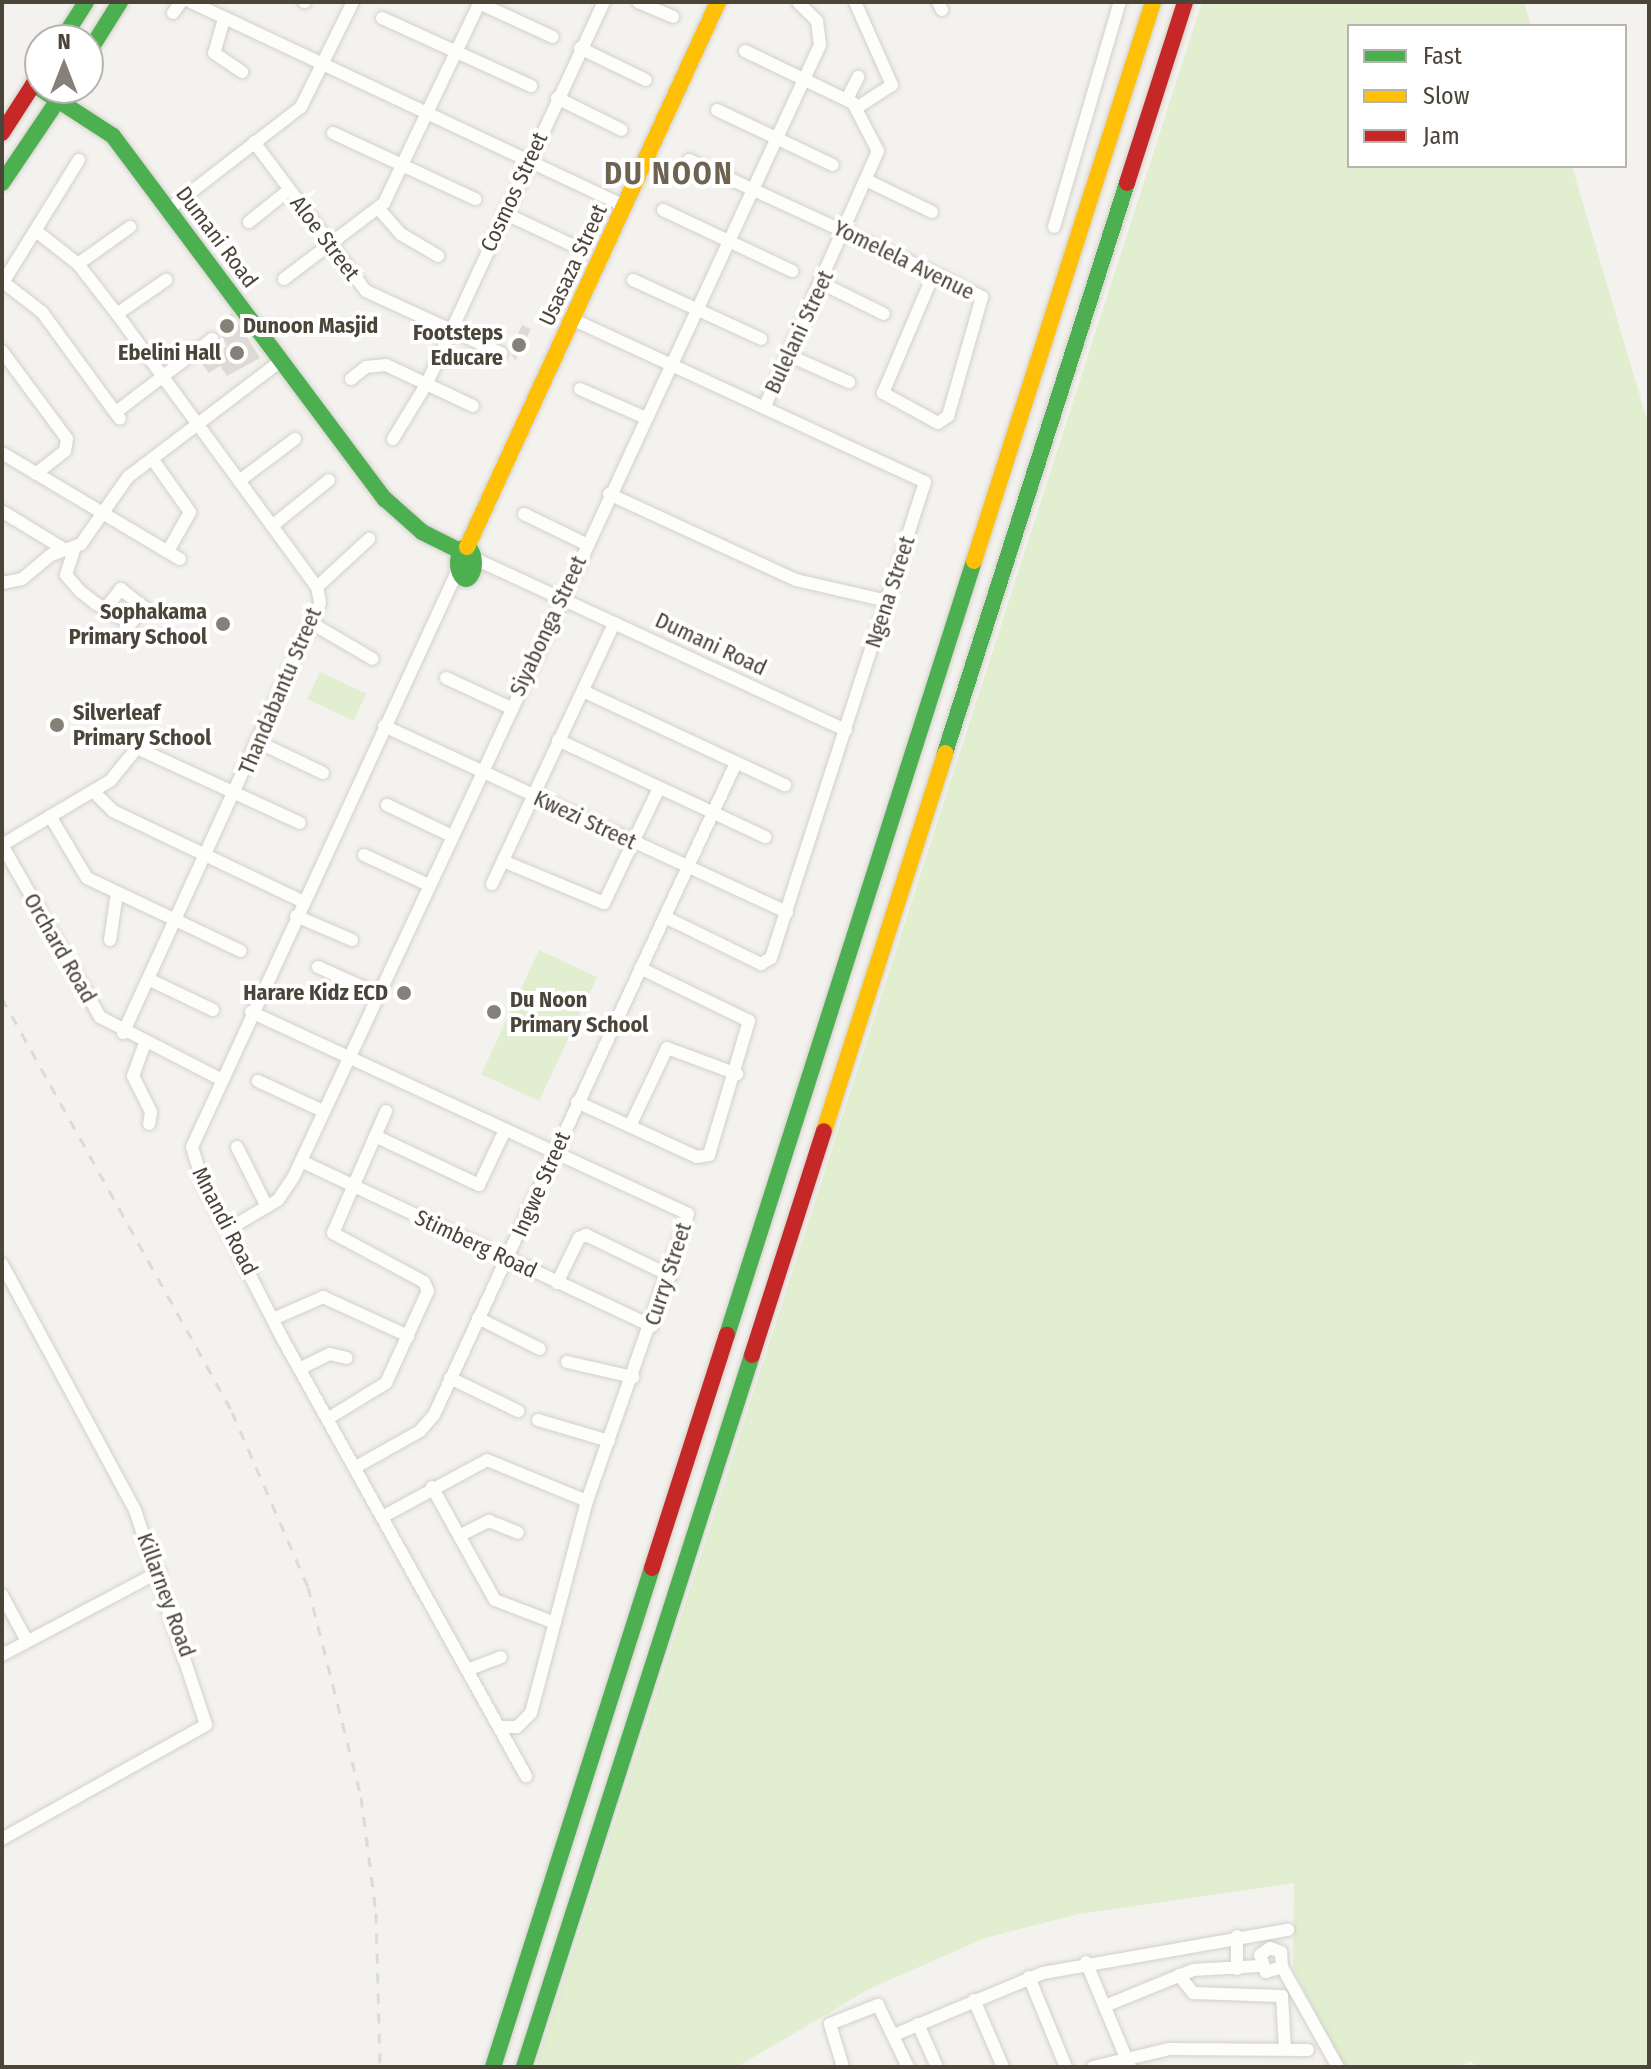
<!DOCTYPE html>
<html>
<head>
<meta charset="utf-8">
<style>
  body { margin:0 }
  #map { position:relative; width:1651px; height:2069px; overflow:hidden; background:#f4f2ee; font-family:"Fira Sans Condensed",sans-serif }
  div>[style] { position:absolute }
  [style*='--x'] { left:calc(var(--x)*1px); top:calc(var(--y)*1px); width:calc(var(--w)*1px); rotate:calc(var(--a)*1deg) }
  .green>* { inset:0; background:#e1eecf; transform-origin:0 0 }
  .building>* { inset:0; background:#dedbd6 }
  .roads { filter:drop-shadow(0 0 2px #d2d0cb) drop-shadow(0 0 2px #d2d0cb) }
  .street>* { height:12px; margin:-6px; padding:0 6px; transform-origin:6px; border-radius:6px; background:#fdfdfc }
  .fast>* { height:16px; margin:-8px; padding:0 8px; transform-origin:8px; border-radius:8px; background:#4caf50 }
  .fast>.ring { margin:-8px; padding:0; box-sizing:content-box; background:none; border:16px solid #4caf50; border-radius:50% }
  .slow>* { height:16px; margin:-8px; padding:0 8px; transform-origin:8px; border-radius:8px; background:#ffc107 }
  .jam>* { height:16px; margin:-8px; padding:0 8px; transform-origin:8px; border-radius:8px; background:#c62828 }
  .rail>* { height:3px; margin-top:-1.5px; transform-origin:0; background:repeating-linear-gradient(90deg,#dbdbda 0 10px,transparent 0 20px) }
  .dots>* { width:22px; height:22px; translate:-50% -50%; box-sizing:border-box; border:4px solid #fff; border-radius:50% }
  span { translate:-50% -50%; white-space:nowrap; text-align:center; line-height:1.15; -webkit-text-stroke:8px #fff; paint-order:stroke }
  .street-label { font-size:22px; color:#4b4439 }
  .poi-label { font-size:22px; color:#4b4439; font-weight:700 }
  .left { translate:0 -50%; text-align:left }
  .right { translate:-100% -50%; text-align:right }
  .district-label { font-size:30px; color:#6e6250; font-weight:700; letter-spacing:2px }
  .frame { position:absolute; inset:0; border:4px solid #4b4439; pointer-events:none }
  .legend { position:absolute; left:1347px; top:24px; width:280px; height:144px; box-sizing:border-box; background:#fff; border:2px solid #b7b4b0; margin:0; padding:10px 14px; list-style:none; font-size:24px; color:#4b4439 }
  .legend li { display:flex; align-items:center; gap:16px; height:40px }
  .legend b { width:40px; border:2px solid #b7b4b0 }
  .north { position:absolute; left:24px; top:24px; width:80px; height:80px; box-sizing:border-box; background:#fff; border:2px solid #b7b4b0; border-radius:50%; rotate:0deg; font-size:22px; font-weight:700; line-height:32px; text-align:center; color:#4b4439 }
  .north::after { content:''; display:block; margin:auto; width:28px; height:36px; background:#868178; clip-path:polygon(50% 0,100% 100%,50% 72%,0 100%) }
</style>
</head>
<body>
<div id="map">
  <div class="green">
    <div style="clip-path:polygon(1202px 2px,1524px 2px,1531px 26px,1349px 26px,1349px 166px,1572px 166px,1649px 427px,1649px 2067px,1479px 2067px,1470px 2061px,1460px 2067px,1343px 2067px,1293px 1968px,1294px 1883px,1079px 1914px,985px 1938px,869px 1989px,737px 2067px,536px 2067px)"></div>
    <div style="left:320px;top:672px;width:51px;height:30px;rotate:25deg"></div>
    <div style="left:539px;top:950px;width:64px;height:137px;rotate:25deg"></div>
  </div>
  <div class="building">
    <div style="clip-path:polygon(232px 313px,260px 358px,227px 376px,220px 366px,209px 373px,202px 364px,227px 346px,216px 325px)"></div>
    <div style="clip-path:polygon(522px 325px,531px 329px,515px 361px,510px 351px)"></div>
  </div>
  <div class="roads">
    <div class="street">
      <div style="--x:191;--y:2;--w:480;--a:25.2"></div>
      <div style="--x:304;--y:2;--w:1;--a:0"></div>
      <div style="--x:638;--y:2;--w:38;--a:23"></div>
      <div style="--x:855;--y:2;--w:91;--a:66"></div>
      <div style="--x:892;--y:85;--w:40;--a:147.1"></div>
      <div style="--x:938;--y:2;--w:9;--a:63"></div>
      <div style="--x:479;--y:3;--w:81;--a:24.7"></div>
      <div style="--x:173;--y:13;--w:14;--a:-54"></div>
      <div style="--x:382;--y:18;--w:164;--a:24.5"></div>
      <div style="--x:224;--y:19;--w:35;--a:106"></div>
      <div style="--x:214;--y:53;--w:34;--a:34"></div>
      <div style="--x:580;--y:48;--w:73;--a:25.9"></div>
      <div style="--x:745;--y:51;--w:120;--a:25.7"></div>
      <div style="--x:853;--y:103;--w:54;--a:62.5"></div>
      <div style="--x:878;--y:151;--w:281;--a:113.9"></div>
      <div style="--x:557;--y:98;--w:72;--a:26.2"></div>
      <div style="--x:847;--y:99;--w:25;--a:-63"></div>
      <div style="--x:717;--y:110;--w:128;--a:25.4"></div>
      <div style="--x:333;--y:133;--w:157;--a:24.9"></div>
      <div style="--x:254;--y:142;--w:186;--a:53.1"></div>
      <div style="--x:366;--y:291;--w:149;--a:24.7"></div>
      <div style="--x:689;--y:160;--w:172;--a:24.8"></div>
      <div style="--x:845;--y:232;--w:98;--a:24.7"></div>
      <div style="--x:934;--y:273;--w:54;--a:26.6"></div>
      <div style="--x:982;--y:297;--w:124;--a:105.9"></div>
      <div style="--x:948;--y:416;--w:12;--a:145"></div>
      <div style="--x:938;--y:423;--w:63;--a:-151.4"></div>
      <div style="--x:883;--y:393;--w:130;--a:-67"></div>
      <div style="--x:868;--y:181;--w:71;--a:25.8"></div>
      <div style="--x:169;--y:209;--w:167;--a:-37.7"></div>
      <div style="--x:301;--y:107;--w:117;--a:-63.7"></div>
      <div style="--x:379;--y:209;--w:33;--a:49"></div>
      <div style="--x:401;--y:234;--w:43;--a:30.7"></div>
      <div style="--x:663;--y:210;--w:143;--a:25.3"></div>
      <div style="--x:504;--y:213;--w:73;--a:25.2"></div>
      <div style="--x:249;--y:222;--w:51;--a:-38.7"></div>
      <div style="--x:1054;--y:227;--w:234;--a:-73.7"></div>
      <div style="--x:36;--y:231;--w:53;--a:38.2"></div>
      <div style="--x:78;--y:264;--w:63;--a:52"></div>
      <div style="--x:117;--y:314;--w:338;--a:53.8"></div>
      <div style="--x:317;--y:587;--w:16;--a:79"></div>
      <div style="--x:320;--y:603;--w:473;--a:114.6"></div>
      <div style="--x:78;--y:264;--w:64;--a:-35.4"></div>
      <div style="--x:284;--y:279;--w:126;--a:-37.2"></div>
      <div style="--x:384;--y:203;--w:223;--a:-64.5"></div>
      <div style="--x:633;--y:280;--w:141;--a:24.7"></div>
      <div style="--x:3;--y:282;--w:49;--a:37.6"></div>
      <div style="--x:42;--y:312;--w:132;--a:53.9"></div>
      <div style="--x:821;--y:283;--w:70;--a:26.2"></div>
      <div style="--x:2;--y:284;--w:146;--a:-58.2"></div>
      <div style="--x:117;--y:314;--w:60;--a:-34.8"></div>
      <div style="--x:572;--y:319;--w:389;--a:24.8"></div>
      <div style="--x:925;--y:482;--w:500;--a:107.93"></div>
      <div style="--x:771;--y:958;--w:12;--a:149"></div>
      <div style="--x:761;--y:964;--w:107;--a:-153.9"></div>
      <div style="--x:2;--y:351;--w:109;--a:53.5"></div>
      <div style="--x:67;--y:439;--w:12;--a:99"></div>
      <div style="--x:65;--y:451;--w:37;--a:142"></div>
      <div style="--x:788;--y:355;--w:67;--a:23.9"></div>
      <div style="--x:351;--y:379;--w:19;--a:-39"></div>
      <div style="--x:366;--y:367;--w:20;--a:-6"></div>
      <div style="--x:386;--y:365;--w:96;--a:25.2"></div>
      <div style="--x:580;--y:389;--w:72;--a:23.7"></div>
      <div style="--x:116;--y:412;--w:121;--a:-37.2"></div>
      <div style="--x:393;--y:439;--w:66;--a:-58.7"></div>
      <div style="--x:427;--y:383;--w:420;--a:-65.1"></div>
      <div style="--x:2;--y:453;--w:207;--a:30.8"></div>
      <div style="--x:153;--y:460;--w:64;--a:54.6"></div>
      <div style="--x:190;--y:512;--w:45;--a:119.4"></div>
      <div style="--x:239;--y:481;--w:70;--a:-36.9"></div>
      <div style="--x:609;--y:494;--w:206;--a:24.7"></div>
      <div style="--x:796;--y:580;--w:93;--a:13"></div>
      <div style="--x:3;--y:512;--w:71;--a:31.2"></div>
      <div style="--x:524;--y:514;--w:69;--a:25.8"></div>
      <div style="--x:272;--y:526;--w:73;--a:-38.9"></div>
      <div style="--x:75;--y:547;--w:29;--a:108"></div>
      <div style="--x:66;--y:575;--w:23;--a:49"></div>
      <div style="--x:81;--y:592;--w:18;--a:38"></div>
      <div style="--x:95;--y:603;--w:12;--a:31"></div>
      <div style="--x:105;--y:609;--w:7;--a:34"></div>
      <div style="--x:111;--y:613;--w:19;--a:28"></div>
      <div style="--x:128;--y:622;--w:3;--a:18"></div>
      <div style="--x:131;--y:623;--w:21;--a:-47"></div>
      <div style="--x:145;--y:608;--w:31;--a:-142"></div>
      <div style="--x:121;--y:589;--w:26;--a:129"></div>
      <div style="--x:471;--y:557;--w:413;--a:24.8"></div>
      <div style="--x:462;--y:561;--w:645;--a:114.74"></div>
      <div style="--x:192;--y:1147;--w:39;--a:73"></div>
      <div style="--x:203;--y:1184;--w:171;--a:62.8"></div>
      <div style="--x:281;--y:1336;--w:504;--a:60.89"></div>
      <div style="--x:2;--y:583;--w:20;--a:-11"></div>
      <div style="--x:22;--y:579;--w:38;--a:-40"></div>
      <div style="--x:51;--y:555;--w:32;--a:-20"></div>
      <div style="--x:81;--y:544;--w:82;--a:-55"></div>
      <div style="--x:128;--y:477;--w:193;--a:-37.2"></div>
      <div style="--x:317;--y:587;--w:71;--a:-42.7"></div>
      <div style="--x:313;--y:624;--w:69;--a:30.3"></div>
      <div style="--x:446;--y:678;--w:72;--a:24.8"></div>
      <div style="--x:583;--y:691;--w:223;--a:25"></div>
      <div style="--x:384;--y:726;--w:444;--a:24.8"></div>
      <div style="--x:558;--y:740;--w:229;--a:25.1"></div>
      <div style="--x:258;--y:742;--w:72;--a:25.5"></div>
      <div style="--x:94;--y:792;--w:27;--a:45"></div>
      <div style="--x:113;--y:811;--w:209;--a:25.5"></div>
      <div style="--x:387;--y:805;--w:72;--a:25.5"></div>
      <div style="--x:50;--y:816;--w:72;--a:59.2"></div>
      <div style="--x:87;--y:878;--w:170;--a:25.4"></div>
      <div style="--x:2;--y:845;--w:126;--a:-30.7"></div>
      <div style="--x:110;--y:781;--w:43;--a:-50.7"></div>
      <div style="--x:137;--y:748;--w:179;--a:24.7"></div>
      <div style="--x:2;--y:845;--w:198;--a:60.3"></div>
      <div style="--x:100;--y:1017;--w:135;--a:27.3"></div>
      <div style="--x:364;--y:855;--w:72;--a:24.8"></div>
      <div style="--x:503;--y:861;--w:109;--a:22.6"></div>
      <div style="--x:604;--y:903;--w:127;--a:-64.4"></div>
      <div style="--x:492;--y:884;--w:288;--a:-64.9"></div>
      <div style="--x:296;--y:916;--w:61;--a:23.2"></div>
      <div style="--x:110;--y:940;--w:48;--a:-81.5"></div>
      <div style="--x:318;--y:967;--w:66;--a:24.2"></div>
      <div style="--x:148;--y:979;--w:72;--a:25.5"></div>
      <div style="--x:251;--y:1012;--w:481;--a:24.8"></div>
      <div style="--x:688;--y:1214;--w:304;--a:109.4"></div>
      <div style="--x:587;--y:1501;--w:219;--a:104.8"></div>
      <div style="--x:531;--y:1713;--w:20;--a:135"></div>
      <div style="--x:517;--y:1727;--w:16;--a:180"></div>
      <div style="--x:145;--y:1043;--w:35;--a:110"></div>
      <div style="--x:133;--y:1076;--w:40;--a:63.4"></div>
      <div style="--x:151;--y:1112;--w:12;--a:99"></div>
      <div style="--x:258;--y:1081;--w:72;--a:24.8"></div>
      <div style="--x:577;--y:1102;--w:132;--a:24.6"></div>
      <div style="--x:697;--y:1157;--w:12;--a:-9"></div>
      <div style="--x:709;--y:1155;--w:140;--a:-73.4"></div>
      <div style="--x:749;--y:1021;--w:121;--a:-154.1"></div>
      <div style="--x:630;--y:1126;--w:86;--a:-64.6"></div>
      <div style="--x:667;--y:1048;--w:75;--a:20.4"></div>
      <div style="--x:375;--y:1136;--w:115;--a:25.2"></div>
      <div style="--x:479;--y:1185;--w:61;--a:-64.7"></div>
      <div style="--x:237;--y:1147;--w:67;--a:63.4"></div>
      <div style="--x:301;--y:1161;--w:388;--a:25.2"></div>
      <div style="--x:227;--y:1230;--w:59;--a:-30.5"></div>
      <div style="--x:278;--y:1200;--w:27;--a:-56"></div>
      <div style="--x:293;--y:1178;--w:448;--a:-64.9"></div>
      <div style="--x:483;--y:772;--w:801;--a:-65.13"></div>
      <div style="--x:820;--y:45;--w:24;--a:-97"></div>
      <div style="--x:817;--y:21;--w:27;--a:-135"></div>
      <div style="--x:2;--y:1264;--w:280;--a:61.6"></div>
      <div style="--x:135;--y:1510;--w:226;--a:71.7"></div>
      <div style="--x:206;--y:1725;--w:234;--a:150.8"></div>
      <div style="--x:557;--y:1283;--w:50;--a:-63.9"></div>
      <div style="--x:579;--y:1238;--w:8;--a:-23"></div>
      <div style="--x:586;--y:1235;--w:94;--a:25.8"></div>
      <div style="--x:478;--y:1318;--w:69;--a:26.6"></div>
      <div style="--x:273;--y:1319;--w:55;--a:-23.7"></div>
      <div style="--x:323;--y:1297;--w:94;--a:24.6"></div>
      <div style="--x:567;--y:1362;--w:68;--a:12.8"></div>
      <div style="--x:301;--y:1368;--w:32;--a:-26"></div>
      <div style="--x:330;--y:1354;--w:17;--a:13"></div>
      <div style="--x:450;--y:1378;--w:76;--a:25.9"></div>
      <div style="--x:329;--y:1418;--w:67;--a:-31.6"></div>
      <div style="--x:386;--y:1383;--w:101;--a:-65.5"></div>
      <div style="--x:428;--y:1291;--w:10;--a:-114"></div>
      <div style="--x:424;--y:1282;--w:103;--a:-151.7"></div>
      <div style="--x:333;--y:1233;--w:133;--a:-66.5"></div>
      <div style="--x:538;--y:1420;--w:74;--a:16.5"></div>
      <div style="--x:356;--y:1467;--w:73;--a:-29.4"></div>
      <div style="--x:420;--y:1431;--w:21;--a:-49"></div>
      <div style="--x:434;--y:1415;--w:719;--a:-65.15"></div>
      <div style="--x:432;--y:1487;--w:129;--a:60.9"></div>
      <div style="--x:495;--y:1600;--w:64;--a:21"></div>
      <div style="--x:384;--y:1516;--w:117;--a:-28.5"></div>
      <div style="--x:487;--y:1460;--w:108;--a:22.3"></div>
      <div style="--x:459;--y:1536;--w:34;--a:-27"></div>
      <div style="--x:489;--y:1521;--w:31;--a:22"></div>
      <div style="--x:2;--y:1595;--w:52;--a:61.5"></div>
      <div style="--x:2;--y:1655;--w:178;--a:-27.9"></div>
      <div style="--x:470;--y:1669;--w:33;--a:-21"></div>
      <div style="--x:1086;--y:1962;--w:114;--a:67.3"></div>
      <div style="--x:1282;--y:1967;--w:17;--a:163"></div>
      <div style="--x:1266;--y:1972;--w:18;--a:-109"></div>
      <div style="--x:1260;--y:1955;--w:12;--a:-35"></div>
      <div style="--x:1270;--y:1948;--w:12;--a:20"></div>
      <div style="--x:1281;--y:1952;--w:15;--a:86"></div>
      <div style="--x:1282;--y:1967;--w:115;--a:60.8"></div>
      <div style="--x:1237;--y:1969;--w:33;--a:-90"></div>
      <div style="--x:1179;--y:1975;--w:23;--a:52"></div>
      <div style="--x:1193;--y:1993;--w:89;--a:1.9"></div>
      <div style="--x:1282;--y:1996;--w:53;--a:86.8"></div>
      <div style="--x:1029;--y:1977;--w:97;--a:67.7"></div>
      <div style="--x:974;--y:2000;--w:73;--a:66.6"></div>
      <div style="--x:1105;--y:2006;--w:95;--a:-22.2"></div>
      <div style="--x:1193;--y:1970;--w:67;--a:-3.4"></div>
      <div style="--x:918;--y:2024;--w:47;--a:66.2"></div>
      <div style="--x:894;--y:2035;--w:161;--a:-22.6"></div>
      <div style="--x:1043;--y:1973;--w:249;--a:-10"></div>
      <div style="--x:843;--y:2067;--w:45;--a:-106.8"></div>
      <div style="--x:830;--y:2024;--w:52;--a:-21.6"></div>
      <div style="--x:878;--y:2005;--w:69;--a:64.2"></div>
      <div style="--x:1093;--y:2067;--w:79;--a:-13.2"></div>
      <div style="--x:1170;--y:2049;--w:138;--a:0.4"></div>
    </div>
    <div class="fast">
      <div style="--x:62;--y:40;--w:45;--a:-57.7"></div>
      <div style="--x:88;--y:53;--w:60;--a:-57.9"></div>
      <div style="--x:33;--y:84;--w:95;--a:33"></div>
      <div style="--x:113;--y:136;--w:454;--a:53.2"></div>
      <div style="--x:385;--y:499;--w:50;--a:41.7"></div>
      <div style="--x:422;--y:532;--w:40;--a:26.6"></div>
      <div style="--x:2;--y:183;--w:115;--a:-56"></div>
      <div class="ring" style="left:458px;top:547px;width:-2px;height:-2px"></div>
      <div style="--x:945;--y:753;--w:598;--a:-72.29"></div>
      <div style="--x:727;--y:1335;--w:812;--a:-72.3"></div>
      <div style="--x:493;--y:2067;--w:524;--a:-72.33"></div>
      <div style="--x:524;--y:2067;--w:748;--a:-72.24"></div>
    </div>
    <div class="slow">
      <div style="--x:467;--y:547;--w:600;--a:-65.27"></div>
      <div style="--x:974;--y:561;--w:587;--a:-72.24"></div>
      <div style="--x:824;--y:1131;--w:397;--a:-72.2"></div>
    </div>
    <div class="jam">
      <div style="--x:2;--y:133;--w:70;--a:-57.2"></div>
      <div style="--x:1127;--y:183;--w:190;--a:-72.2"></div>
      <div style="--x:752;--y:1355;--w:235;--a:-72.2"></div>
      <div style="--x:652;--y:1568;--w:245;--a:-72.2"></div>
    </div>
  </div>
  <div class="rail">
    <div style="--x:2;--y:998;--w:474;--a:60.9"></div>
    <div style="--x:232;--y:1412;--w:191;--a:66.5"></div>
    <div style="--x:308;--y:1587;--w:217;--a:75.8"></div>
    <div style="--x:361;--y:1797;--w:117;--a:82.6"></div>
    <div style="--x:376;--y:1913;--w:154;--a:88.5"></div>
  </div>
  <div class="dots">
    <div style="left:227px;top:326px;background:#868178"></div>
    <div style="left:519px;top:345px;background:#868178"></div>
    <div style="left:237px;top:353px;background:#868178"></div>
    <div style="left:223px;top:624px;background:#868178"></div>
    <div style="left:57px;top:725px;background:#868178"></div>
    <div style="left:404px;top:993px;background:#868178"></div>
    <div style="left:494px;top:1012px;background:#868178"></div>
  </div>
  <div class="street-label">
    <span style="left:514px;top:192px;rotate:-65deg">Cosmos Street</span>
    <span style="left:217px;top:237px;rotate:53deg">Dumani Road</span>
    <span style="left:325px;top:238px;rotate:53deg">Aloe Street</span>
    <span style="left:904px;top:260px;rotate:26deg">Yomelela Avenue</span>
    <span style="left:573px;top:265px;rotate:-65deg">Usasaza Street</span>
    <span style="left:799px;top:332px;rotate:-65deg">Bulelani Street</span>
    <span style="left:890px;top:592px;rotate:-72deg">Ngena Street</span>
    <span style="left:548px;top:626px;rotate:-65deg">Siyabonga Street</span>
    <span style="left:711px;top:644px;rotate:25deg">Dumani Road</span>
    <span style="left:280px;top:691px;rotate:-67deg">Thandabantu Street</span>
    <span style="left:585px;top:820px;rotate:25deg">Kwezi Street</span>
    <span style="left:60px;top:948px;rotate:60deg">Orchard Road</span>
    <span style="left:541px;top:1184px;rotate:-66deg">Ingwe Street</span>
    <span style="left:225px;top:1221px;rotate:63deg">Mnandi Road</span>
    <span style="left:476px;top:1244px;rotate:25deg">Stimberg Road</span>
    <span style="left:668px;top:1274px;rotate:-72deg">Curry Street</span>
    <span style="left:166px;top:1595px;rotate:70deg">Killarney Road</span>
  </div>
  <div class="poi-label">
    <span class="left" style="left:243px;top:326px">Dunoon Masjid</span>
    <span class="right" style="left:503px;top:345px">Footsteps<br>Educare</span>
    <span class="right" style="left:221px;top:353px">Ebelini Hall</span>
    <span class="right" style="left:207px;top:624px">Sophakama<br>Primary School</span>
    <span class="left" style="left:73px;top:725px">Silverleaf<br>Primary School</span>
    <span class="right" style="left:388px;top:993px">Harare Kidz ECD</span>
    <span class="left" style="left:510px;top:1012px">Du Noon<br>Primary School</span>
  </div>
  <div class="district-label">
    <span style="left:669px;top:174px">DU NOON</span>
  </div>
  <div class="frame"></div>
  <ul class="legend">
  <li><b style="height:10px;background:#4caf50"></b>Fast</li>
  <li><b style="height:10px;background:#ffc107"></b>Slow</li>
  <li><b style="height:10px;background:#c62828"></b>Jam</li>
  </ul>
  <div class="north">N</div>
</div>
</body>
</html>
